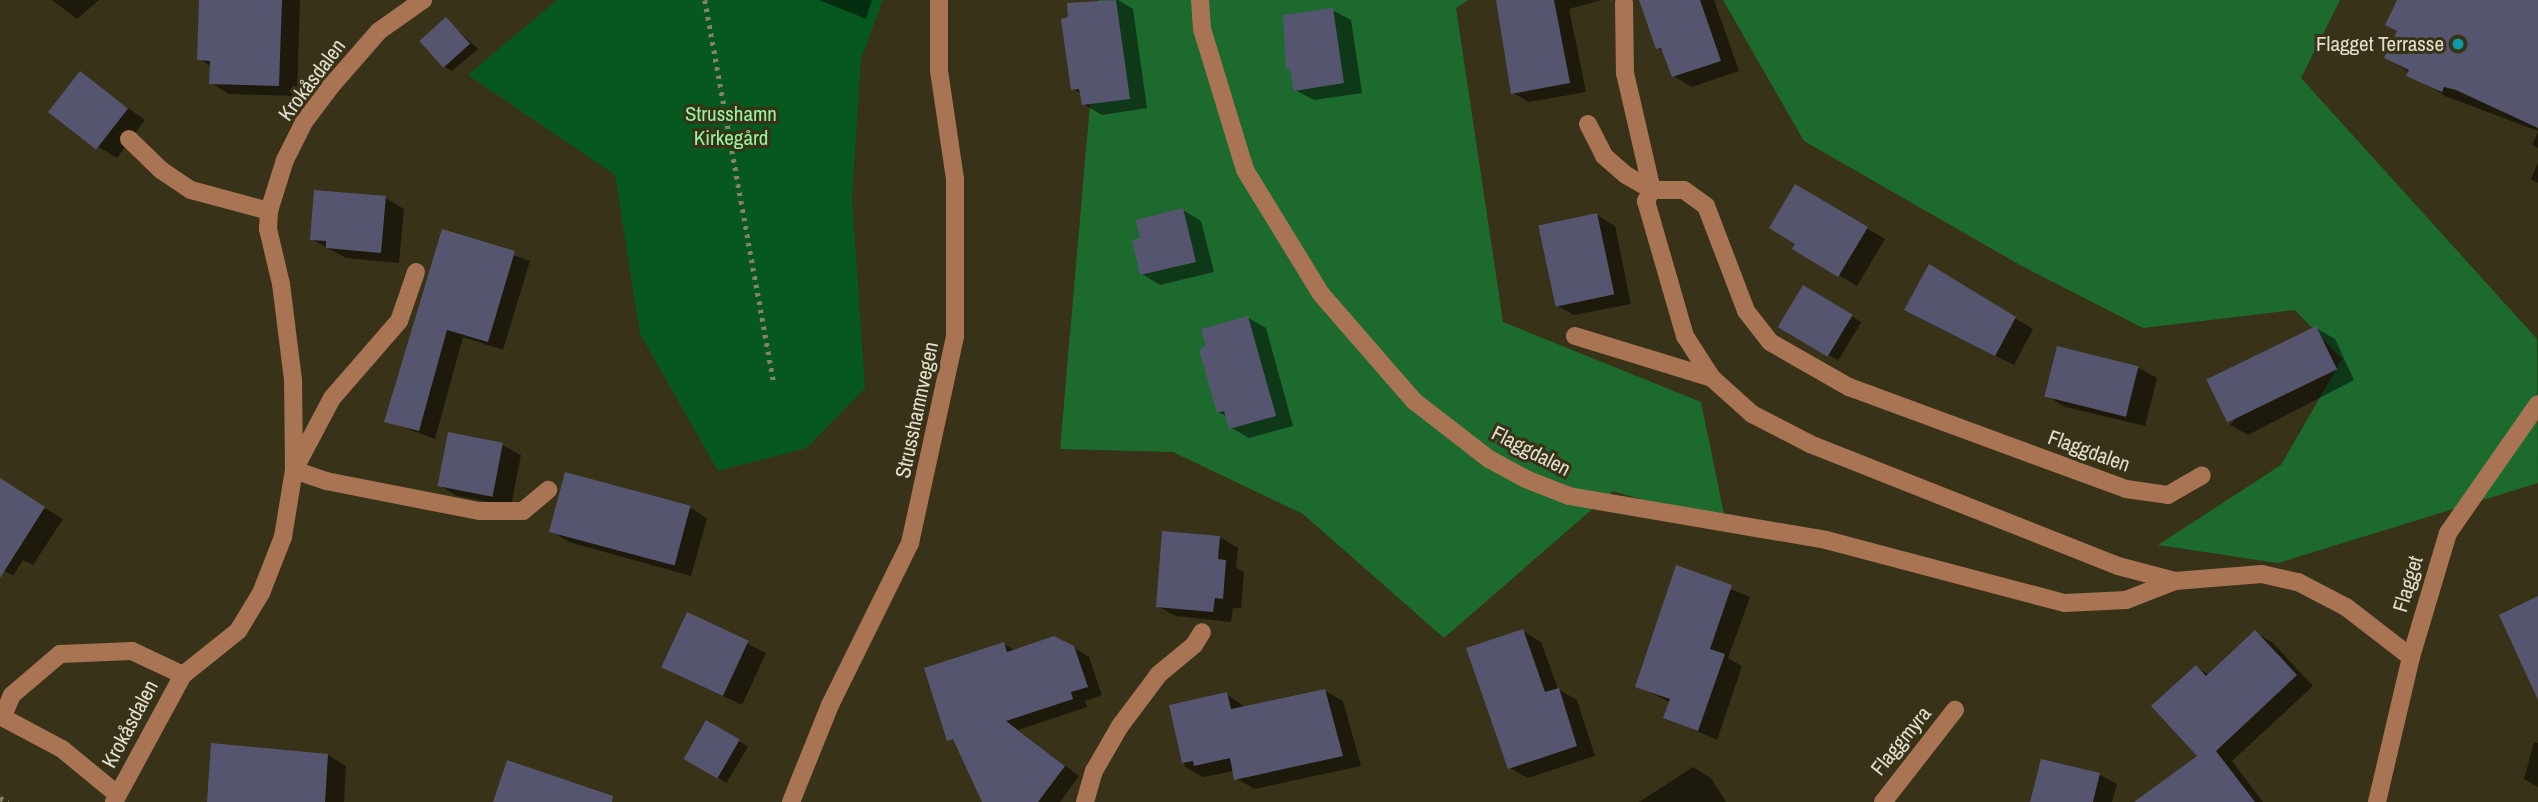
<!DOCTYPE html>
<html>
<head>
<meta charset="utf-8">
<style>
  body { margin:0 }
  #map { position:relative; width:2538px; height:802px; overflow:hidden; background:#383218; font-family:"Archivo Narrow",sans-serif }
  div>[style] { position:absolute }
  [style*='--x'] { left:calc(var(--x)*1px); top:calc(var(--y)*1px); width:calc(var(--w)*1px); rotate:calc(var(--a)*1deg) }
  .green>* { inset:0; background:#07581f }
  .forest>* { inset:0; background:#1d6a2f }
  .shadow>* { inset:0; background:#0007; transform-origin:0 0 }
  .building>* { inset:0; background:#56556f; transform-origin:0 0 }
  .path>* { height:4.5px; margin-top:-2.25px; transform-origin:0; background:repeating-linear-gradient(90deg,#86816c 0 3.5px,transparent 0 8.5px) }
  .minor>* { height:18px; margin:-9px; padding:0 9px; transform-origin:9px; border-radius:9px; background:#a87454 }
  .dots>* { width:19px; height:19px; translate:-50% -50%; box-sizing:border-box; border:4px solid #383218; border-radius:50% }
  span { translate:-50% -50%; white-space:nowrap; text-align:center; line-height:1.15; -webkit-text-stroke:6px #383218; paint-order:stroke }
  .poi-label { font-size:21px; color:#e2dece }
  .right { translate:-100% -50%; text-align:right }
  .street-label { font-size:21px; color:#e2dece }
  .park-label { font-size:21px; color:#93f5a1 }
</style>
</head>
<body>
<div id="map">
  <div class="green">
    <div style="clip-path:polygon(557px 0,883px 0,861px 59px,852px 198px,865px 388px,807px 448px,718px 471px,640px 334px,615px 175px,468px 75px)"></div>
  </div>
  <div class="forest">
    <div style="clip-path:polygon(1099px 0,1468px 0,1456px 8px,1503px 322px,1701px 402px,1726px 524px,1613px 491px,1444px 638px,1303px 514px,1173px 452px,1060px 449px)"></div>
    <div style="clip-path:polygon(1723px 0,2340px 0,2301px 78px,2537px 339px,2538px 483px,2278px 563px,2158px 545px,2281px 465px,2342px 359px,2295px 310px,2143px 328px,2020px 265px,1804px 141px)"></div>
  </div>
  <div class="shadow">
    <div style="clip-path:polygon(52px 0,99px 0,77px 19px)"></div>
    <div style="clip-path:polygon(201px 0,300px 0,297px 96px,229px 94px,211px 83px,211px 66px,199px 59px)"></div>
    <div style="clip-path:polygon(819px 0,872px 0,866px 19px)"></div>
    <div style="clip-path:polygon(1118px 0,1133px 9px,1147px 108px,1102px 115px,1083px 104px,1081px 94px,1073px 89px,1069px 4px)"></div>
    <div style="clip-path:polygon(1497px 0,1602px 0,1569px 9px,1586px 92px,1529px 102px,1513px 93px)"></div>
    <div style="clip-path:polygon(1641px 0,1714px 0,1739px 71px,1692px 87px,1673px 76px,1665px 52px,1657px 48px)"></div>
    <div style="clip-path:polygon(2399px 0,2538px 0,2538px 131px,2445px 96px,2387px 58px,2399px 31px)"></div>
    <div style="clip-path:polygon(1332px 10px,1351px 20px,1362px 93px,1314px 100px,1295px 90px,1293px 71px,1288px 68px)"></div>
    <div style="clip-path:polygon(446px 19px,478px 49px,452px 71px,443px 66px)"></div>
    <div style="clip-path:polygon(80px 74px,145px 120px,117px 158px,99px 147px)"></div>
    <div style="clip-path:polygon(2538px 132px,2538px 148px,2532px 145px)"></div>
    <div style="clip-path:polygon(2538px 163px,2538px 183px,2531px 179px)"></div>
    <div style="clip-path:polygon(1796px 186px,1885px 239px,1857px 286px,1794px 248px)"></div>
    <div style="clip-path:polygon(385px 198px,404px 209px,399px 263px,346px 258px,311px 239px)"></div>
    <div style="clip-path:polygon(1183px 210px,1201px 221px,1214px 272px,1160px 285px,1142px 274px,1142px 239px)"></div>
    <div style="clip-path:polygon(1597px 215px,1615px 226px,1631px 304px,1574px 315px,1556px 305px)"></div>
    <div style="clip-path:polygon(443px 231px,530px 261px,503px 350px,463px 337px,435px 439px,386px 421px)"></div>
    <div style="clip-path:polygon(1947px 277px,2033px 329px,2014px 365px,1924px 320px)"></div>
    <div style="left:1803px;top:287px;width:68px;height:45px;rotate:31deg"></div>
    <div style="clip-path:polygon(1248px 318px,1266px 328px,1293px 426px,1249px 438px,1230px 427px,1228px 417px,1218px 412px)"></div>
    <div style="clip-path:polygon(2316px 328px,2335px 339px,2354px 380px,2248px 435px,2230px 425px)"></div>
    <div style="clip-path:polygon(2058px 349px,2139px 368px,2157px 378px,2145px 426px,2065px 407px,2047px 396px)"></div>
    <div style="clip-path:polygon(502px 445px,521px 455px,511px 506px,457px 496px,439px 485px)"></div>
    <div style="clip-path:polygon(0 492px,23px 494px,63px 519px,33px 565px,23px 560px,13px 576px,0 568px)"></div>
    <div style="clip-path:polygon(689px 507px,707px 518px,691px 576px,569px 542px,551px 531px)"></div>
    <div style="clip-path:polygon(1220px 537px,1238px 548px,1236px 568px,1244px 572px,1241px 608px,1233px 608px,1231px 622px,1176px 616px,1157px 606px)"></div>
    <div style="clip-path:polygon(1677px 567px,1750px 597px,1728px 658px,1742px 666px,1717px 740px,1665px 717px,1670px 702px,1637px 686px)"></div>
    <div style="clip-path:polygon(688px 614px,766px 653px,742px 705px,682px 677px)"></div>
    <div style="clip-path:polygon(1523px 631px,1541px 642px,1558px 689px,1577px 700px,1595px 756px,1528px 778px,1510px 768px)"></div>
    <div style="clip-path:polygon(2255px 632px,2273px 643px,2313px 686px,2232px 761px,2263px 802px,2137px 802px,2199px 757px,2196px 667px,2209px 675px)"></div>
    <div style="clip-path:polygon(1004px 644px,1016px 651px,1074px 648px,1089px 657px,1102px 695px,1085px 701px,1087px 707px,1018px 730px,1079px 776px,1060px 802px,984px 802px)"></div>
    <div style="clip-path:polygon(1325px 691px,1343px 701px,1361px 766px,1254px 789px,1236px 778px,1234px 771px,1203px 777px,1185px 767px,1172px 706px,1227px 694px,1246px 708px)"></div>
    <div style="left:707px;top:722px;width:48px;height:42px;rotate:31deg"></div>
    <div style="clip-path:polygon(2534px 742px,2538px 743px,2538px 787px,2524px 779px)"></div>
    <div style="clip-path:polygon(328px 755px,346px 766px,344px 802px,209px 802px)"></div>
    <div style="clip-path:polygon(2042px 761px,2100px 775px,2117px 784px,2112px 802px,2032px 802px)"></div>
    <div style="clip-path:polygon(1693px 767px,1711px 778px,1726px 802px,1639px 802px)"></div>
  </div>
  <div class="building">
    <div style="clip-path:polygon(199px 0,282px 0,279px 86px,209px 84px,210px 61px,197px 60px)"></div>
    <div style="clip-path:polygon(1116px 0,1130px 99px,1082px 105px,1079px 89px,1071px 90px,1061px 19px,1068px 17px,1067px 3px)"></div>
    <div style="clip-path:polygon(1496px 0,1554px 0,1570px 83px,1511px 94px)"></div>
    <div style="clip-path:polygon(1639px 0,1700px 0,1721px 61px,1672px 77px,1661px 48px,1656px 49px)"></div>
    <div style="clip-path:polygon(2397px 0,2538px 0,2538px 128px,2456px 90px,2444px 87px,2442px 92px,2406px 76px,2409px 70px,2384px 58px,2397px 31px,2385px 25px)"></div>
    <div style="clip-path:polygon(1333px 8px,1344px 83px,1294px 91px,1290px 69px,1286px 69px,1283px 15px)"></div>
    <div style="left:446px;top:17px;width:36px;height:36px;rotate:48deg"></div>
    <div style="left:80px;top:71px;width:61px;height:52px;rotate:38deg"></div>
    <div style="clip-path:polygon(1795px 184px,1868px 227px,1838px 277px,1792px 249px,1795px 244px,1769px 228px)"></div>
    <div style="clip-path:polygon(314px 190px,386px 196px,381px 253px,326px 248px,326px 241px,310px 240px)"></div>
    <div style="clip-path:polygon(1183px 208px,1196px 262px,1140px 275px,1132px 240px,1140px 238px,1136px 220px)"></div>
    <div style="left:1597px;top:213px;width:83px;height:60px;rotate:78deg"></div>
    <div style="clip-path:polygon(442px 229px,515px 251px,488px 342px,447px 330px,419px 431px,384px 422px)"></div>
    <div style="clip-path:polygon(1929px 264px,2016px 317px,1995px 356px,1904px 310px)"></div>
    <div style="left:1803px;top:285px;width:58px;height:49px;rotate:31deg"></div>
    <div style="clip-path:polygon(1248px 316px,1276px 416px,1229px 429px,1224px 411px,1217px 413px,1199px 349px,1206px 346px,1201px 329px)"></div>
    <div style="left:2316px;top:326px;width:48px;height:122px;rotate:64deg"></div>
    <div style="left:2057px;top:346px;width:84px;height:52px;rotate:14deg"></div>
    <div style="left:448px;top:432px;width:56px;height:55px;rotate:11deg"></div>
    <div style="left:565px;top:472px;width:130px;height:62px;rotate:15deg"></div>
    <div style="clip-path:polygon(0 478px,45px 507px,0 578px)"></div>
    <div style="clip-path:polygon(1162px 531px,1220px 536px,1218px 559px,1226px 560px,1223px 599px,1215px 598px,1213px 612px,1156px 607px)"></div>
    <div style="clip-path:polygon(1676px 565px,1732px 585px,1710px 649px,1725px 654px,1698px 731px,1663px 718px,1670px 699px,1635px 687px)"></div>
    <div style="clip-path:polygon(2538px 596px,2538px 700px,2499px 615px)"></div>
    <div style="left:687px;top:612px;width:68px;height:61px;rotate:25deg"></div>
    <div style="clip-path:polygon(1523px 629px,1545px 692px,1559px 688px,1577px 746px,1508px 769px,1466px 648px)"></div>
    <div style="clip-path:polygon(2255px 630px,2297px 675px,2216px 751px,2255px 802px,2134px 802px,2197px 756px,2151px 706px,2196px 665px,2206px 676px)"></div>
    <div style="clip-path:polygon(1054px 636px,1074px 646px,1088px 687px,1071px 692px,1073px 699px,1006px 721px,1065px 766px,1038px 802px,982px 802px,953px 739px,947px 741px,924px 668px,1004px 642px,1007px 652px)"></div>
    <div style="clip-path:polygon(1325px 689px,1343px 756px,1234px 780px,1230px 758px,1194px 766px,1193px 761px,1182px 763px,1169px 705px,1227px 692px,1231px 709px)"></div>
    <div style="left:706px;top:720px;width:39px;height:45px;rotate:30deg"></div>
    <div style="clip-path:polygon(211px 743px,328px 754px,325px 802px,207px 802px)"></div>
    <div style="clip-path:polygon(2041px 759px,2100px 773px,2093px 802px,2030px 802px)"></div>
    <div style="clip-path:polygon(507px 760px,613px 796px,612px 802px,493px 802px)"></div>
  </div>
  <div class="path">
    <div style="--x:705;--y:0;--w:390;--a:79.8"></div>
    <div style="--x:0;--y:798;--w:9;--a:27"></div>
  </div>
  <div class="minor">
    <div style="--x:1200;--y:0;--w:29;--a:86"></div>
    <div style="--x:1202;--y:29;--w:147;--a:73"></div>
    <div style="--x:1245;--y:170;--w:145;--a:58.5"></div>
    <div style="--x:1321;--y:294;--w:142;--a:49"></div>
    <div style="--x:1414;--y:401;--w:95;--a:37.7"></div>
    <div style="--x:1489;--y:459;--w:42;--a:28.4"></div>
    <div style="--x:1526;--y:479;--w:46;--a:21.6"></div>
    <div style="--x:1569;--y:496;--w:261;--a:9.7"></div>
    <div style="--x:1826;--y:540;--w:247;--a:14.8"></div>
    <div style="--x:2065;--y:603;--w:61;--a:-2.8"></div>
    <div style="--x:2126;--y:600;--w:53;--a:-21.2"></div>
    <div style="--x:2175;--y:581;--w:87;--a:-4.6"></div>
    <div style="--x:2262;--y:574;--w:37;--a:13"></div>
    <div style="--x:2298;--y:582;--w:54;--a:27.5"></div>
    <div style="--x:2346;--y:607;--w:82;--a:37.6"></div>
    <div style="--x:1624;--y:3;--w:70;--a:89.2"></div>
    <div style="--x:1625;--y:73;--w:120;--a:77"></div>
    <div style="--x:1652;--y:190;--w:13;--a:119"></div>
    <div style="--x:1646;--y:201;--w:141;--a:73.9"></div>
    <div style="--x:1685;--y:336;--w:50;--a:57.3"></div>
    <div style="--x:1712;--y:378;--w:54;--a:42"></div>
    <div style="--x:1752;--y:414;--w:65;--a:27.3"></div>
    <div style="--x:1810;--y:444;--w:331;--a:21.6"></div>
    <div style="--x:2118;--y:566;--w:59;--a:14.7"></div>
    <div style="--x:1588;--y:124;--w:36;--a:63"></div>
    <div style="--x:1604;--y:156;--w:29;--a:41"></div>
    <div style="--x:1626;--y:175;--w:30;--a:30"></div>
    <div style="--x:1652;--y:190;--w:32;--a:0"></div>
    <div style="--x:1684;--y:190;--w:27;--a:36"></div>
    <div style="--x:1706;--y:206;--w:112;--a:69.1"></div>
    <div style="--x:1746;--y:311;--w:39;--a:52"></div>
    <div style="--x:1770;--y:342;--w:91;--a:29.7"></div>
    <div style="--x:1849;--y:387;--w:295;--a:20.2"></div>
    <div style="--x:2126;--y:489;--w:42;--a:8.1"></div>
    <div style="--x:2168;--y:495;--w:39;--a:-30"></div>
    <div style="--x:129;--y:139;--w:45;--a:44.1"></div>
    <div style="--x:161;--y:170;--w:36;--a:34"></div>
    <div style="--x:191;--y:190;--w:81;--a:15.1"></div>
    <div style="--x:416;--y:272;--w:52;--a:109.1"></div>
    <div style="--x:399;--y:321;--w:102;--a:131"></div>
    <div style="--x:332;--y:398;--w:81;--a:117.8"></div>
    <div style="--x:294;--y:470;--w:34;--a:19"></div>
    <div style="--x:326;--y:481;--w:156;--a:11.1"></div>
    <div style="--x:479;--y:511;--w:44;--a:0"></div>
    <div style="--x:523;--y:511;--w:33;--a:-40"></div>
    <div style="--x:1575;--y:336;--w:143;--a:17"></div>
    <div style="--x:0;--y:716;--w:70;--a:28"></div>
    <div style="--x:62;--y:749;--w:72;--a:39.4"></div>
    <div style="--x:3;--y:716;--w:23;--a:-67"></div>
    <div style="--x:12;--y:695;--w:63;--a:-40.5"></div>
    <div style="--x:60;--y:654;--w:72;--a:-2.4"></div>
    <div style="--x:132;--y:651;--w:56;--a:25.2"></div>
    <div style="--x:114;--y:802;--w:145;--a:-61.5"></div>
    <div style="--x:183;--y:675;--w:70;--a:-38.7"></div>
    <div style="--x:238;--y:631;--w:44;--a:-58.8"></div>
    <div style="--x:261;--y:593;--w:60;--a:-68.6"></div>
    <div style="--x:283;--y:537;--w:68;--a:-80.7"></div>
    <div style="--x:294;--y:470;--w:90;--a:-90.6"></div>
    <div style="--x:293;--y:380;--w:97;--a:-97.1"></div>
    <div style="--x:281;--y:284;--w:57;--a:-103.3"></div>
    <div style="--x:268;--y:229;--w:18;--a:-87"></div>
    <div style="--x:269;--y:211;--w:53;--a:-72.6"></div>
    <div style="--x:285;--y:160;--w:42;--a:-63.4"></div>
    <div style="--x:304;--y:122;--w:45;--a:-53.1"></div>
    <div style="--x:331;--y:86;--w:73;--a:-48.9"></div>
    <div style="--x:379;--y:31;--w:54;--a:-35.2"></div>
    <div style="--x:791;--y:802;--w:105;--a:-68.1"></div>
    <div style="--x:830;--y:705;--w:181;--a:-63.7"></div>
    <div style="--x:910;--y:543;--w:212;--a:-77.7"></div>
    <div style="--x:955;--y:336;--w:157;--a:-90"></div>
    <div style="--x:955;--y:179;--w:109;--a:-98.4"></div>
    <div style="--x:939;--y:71;--w:71;--a:-90"></div>
    <div style="--x:1085;--y:802;--w:32;--a:-74"></div>
    <div style="--x:1094;--y:771;--w:52;--a:-60"></div>
    <div style="--x:1120;--y:726;--w:65;--a:-53.1"></div>
    <div style="--x:1159;--y:674;--w:45;--a:-39.6"></div>
    <div style="--x:1194;--y:645;--w:15;--a:-58"></div>
    <div style="--x:1883;--y:802;--w:117;--a:-52"></div>
    <div style="--x:2377;--y:802;--w:149;--a:-76.8"></div>
    <div style="--x:2411;--y:657;--w:129;--a:-73.4"></div>
    <div style="--x:2448;--y:533;--w:157;--a:-55.1"></div>
  </div>
  <div class="dots">
    <div style="left:2458px;top:44px;background:#0f9aa8"></div>
  </div>
  <div class="poi-label">
    <span class="right" style="left:2444px;top:44px">Flagget Terrasse</span>
  </div>
  <div class="street-label">
    <span style="left:312px;top:80px;rotate:-53deg">Krokåsdalen</span>
    <span style="left:917px;top:410px;rotate:-78deg">Strusshamnvegen</span>
    <span style="left:1531px;top:451px;rotate:27deg">Flaggdalen</span>
    <span style="left:2089px;top:451px;rotate:20deg">Flaggdalen</span>
    <span style="left:2408px;top:584px;rotate:-73deg">Flagget</span>
    <span style="left:130px;top:724px;rotate:-62deg">Krokåsdalen</span>
    <span style="left:1901px;top:741px;rotate:-51deg">Flaggmyra</span>
  </div>
  <div class="park-label">
    <span style="left:731px;top:126px">Strusshamn<br>Kirkegård</span>
  </div>
</div>
</body>
</html>
